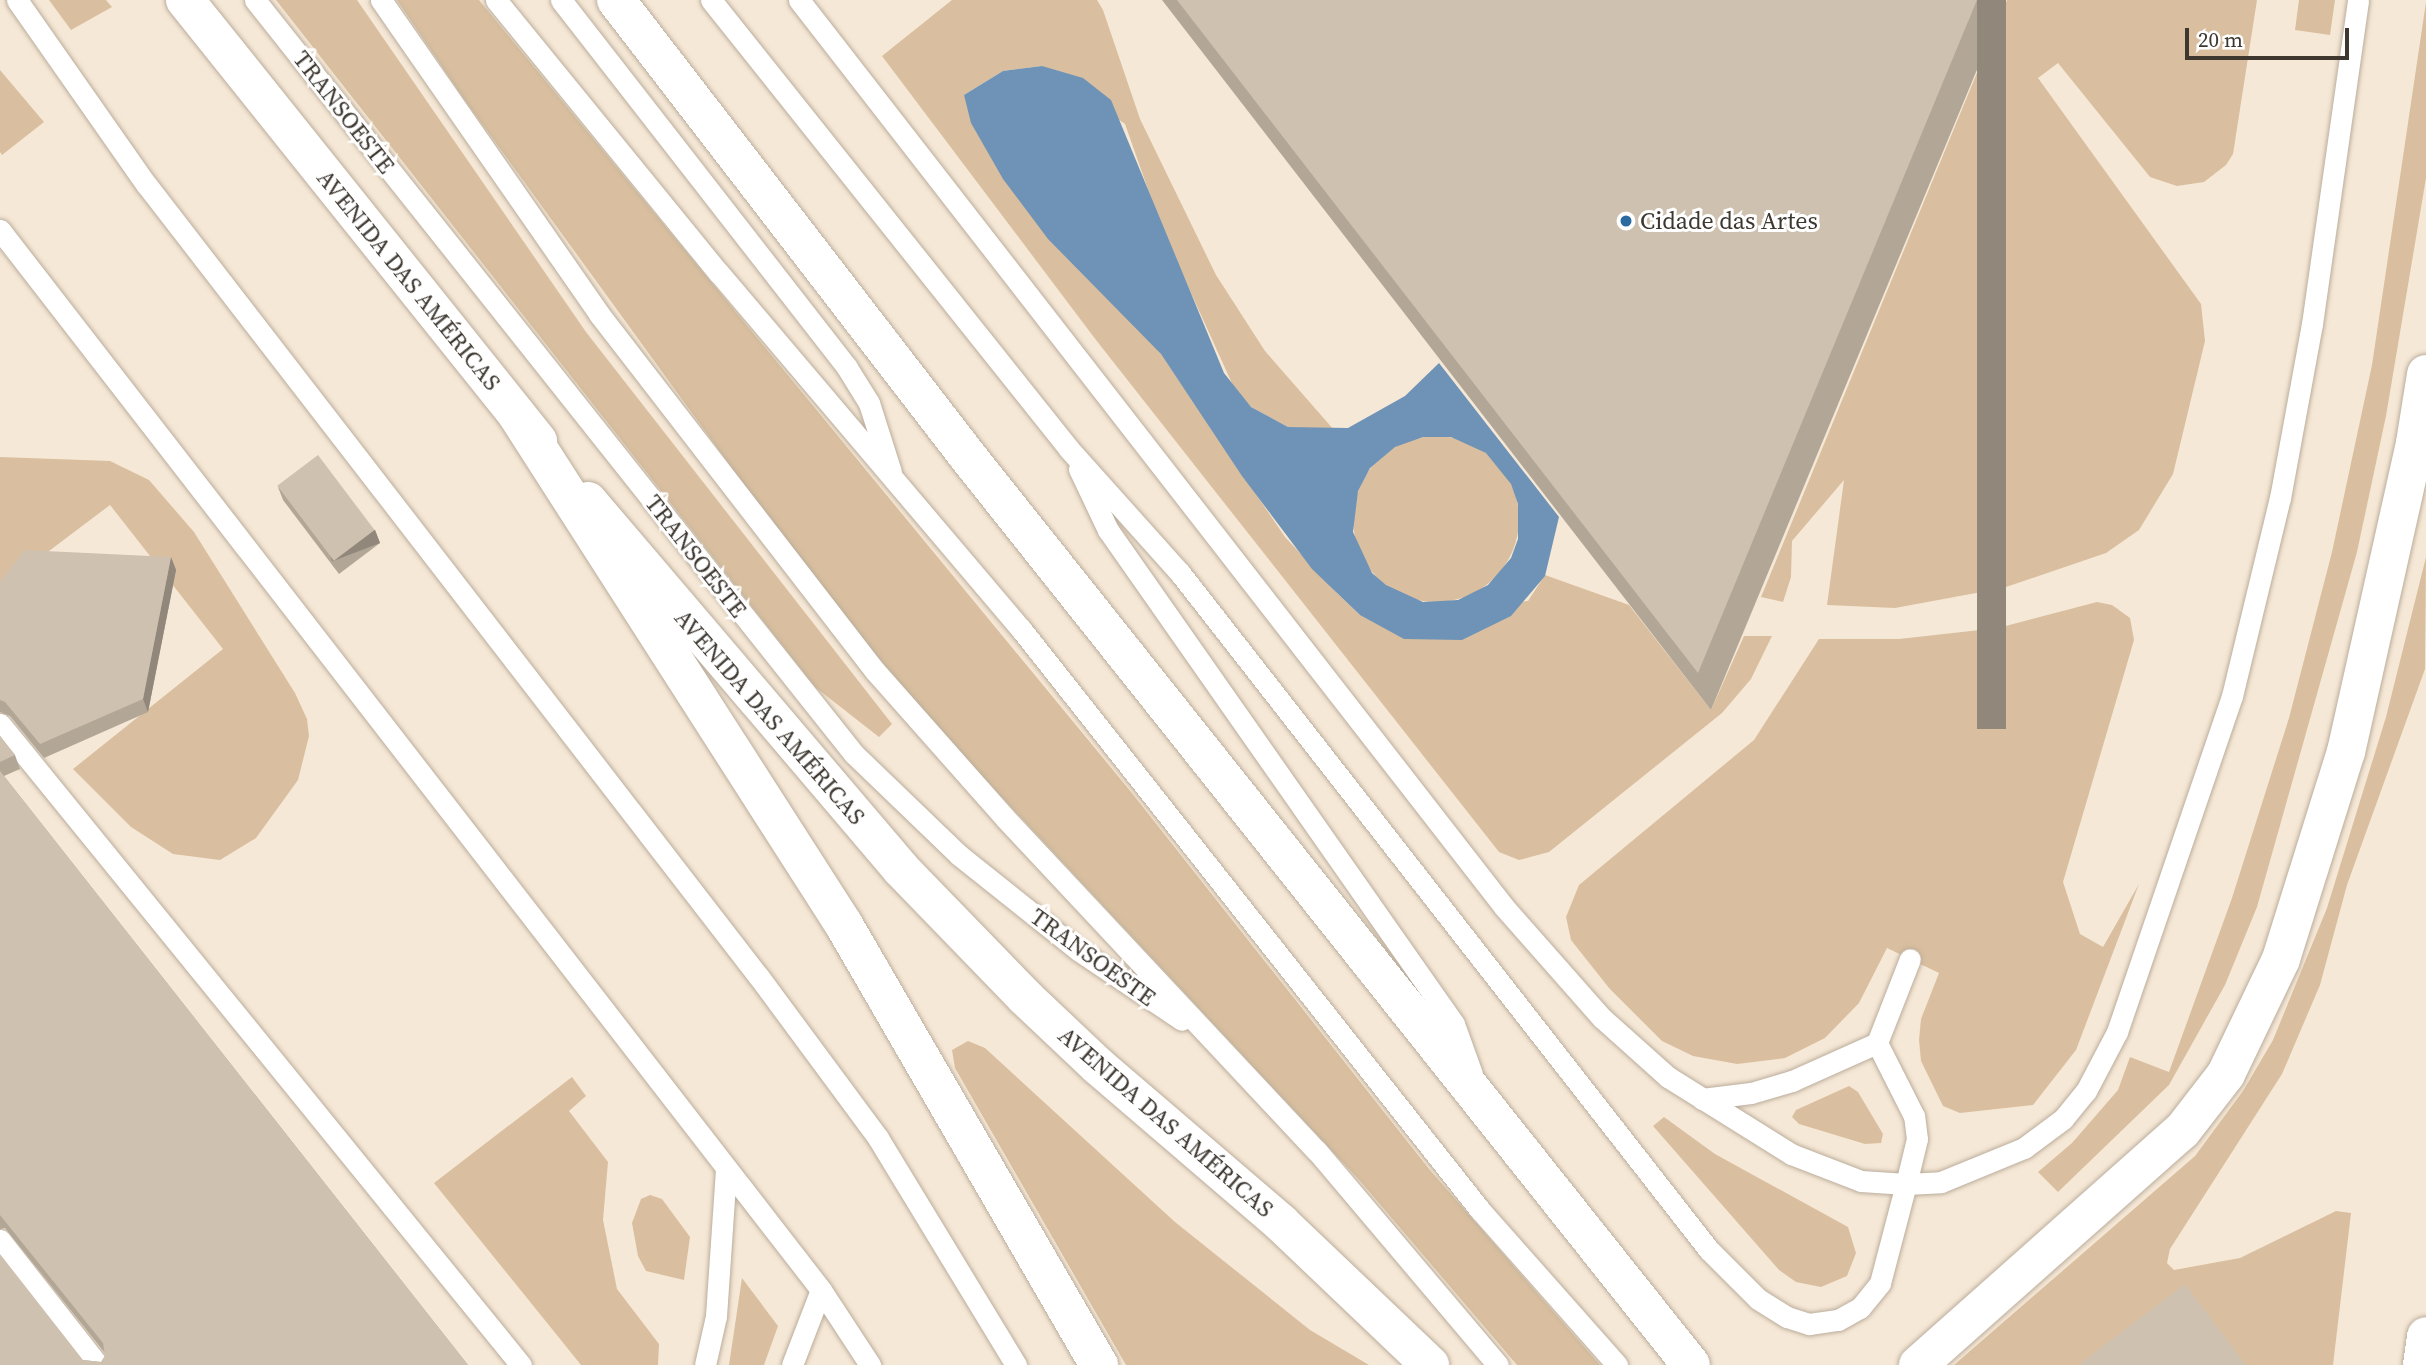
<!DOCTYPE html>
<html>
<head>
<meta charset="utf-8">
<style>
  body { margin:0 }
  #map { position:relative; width:2426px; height:1365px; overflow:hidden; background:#f6e8d6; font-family:"Source Serif 4",serif }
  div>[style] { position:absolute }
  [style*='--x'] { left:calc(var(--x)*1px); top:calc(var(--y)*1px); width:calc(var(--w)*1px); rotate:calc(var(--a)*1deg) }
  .green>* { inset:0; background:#d9bf9f }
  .round { border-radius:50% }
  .water>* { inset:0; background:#6e93b7 }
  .roads { filter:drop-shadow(0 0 2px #bbad9c) drop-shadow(0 0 2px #bbad9c) }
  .service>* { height:21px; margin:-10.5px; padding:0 10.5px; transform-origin:10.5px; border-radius:10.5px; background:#fff }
  .trunk>* { height:38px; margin:-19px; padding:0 19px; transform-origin:19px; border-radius:19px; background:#fff }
  .motorway>* { height:38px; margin:-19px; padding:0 19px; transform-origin:19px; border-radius:19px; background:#fff }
  .wall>* { inset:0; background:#b2a697 }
  .shaded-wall>* { inset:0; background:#91877b; transform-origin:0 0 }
  .building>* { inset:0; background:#cfc1b0; transform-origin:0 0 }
  .dots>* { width:19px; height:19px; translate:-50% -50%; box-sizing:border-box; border:4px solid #fff; border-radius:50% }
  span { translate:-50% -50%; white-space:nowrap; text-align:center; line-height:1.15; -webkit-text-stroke:6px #fff; paint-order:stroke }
  .street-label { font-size:24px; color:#3d3730 }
  .poi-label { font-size:24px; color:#3d3730 }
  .left { translate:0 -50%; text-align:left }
  .scale { position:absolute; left:2185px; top:28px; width:164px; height:32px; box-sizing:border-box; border:4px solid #3d3730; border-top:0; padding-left:9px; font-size:21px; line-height:24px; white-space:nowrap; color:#3d3730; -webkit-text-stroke:5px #fff; paint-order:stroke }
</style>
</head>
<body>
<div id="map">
  <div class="green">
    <div style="clip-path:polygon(49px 0,106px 0,112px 7px,71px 30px)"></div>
    <div style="clip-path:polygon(276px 0,357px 0,586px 332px,892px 724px,879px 737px,815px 687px)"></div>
    <div style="clip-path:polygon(397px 0,479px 0,1131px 792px,1429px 1169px,1600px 1365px,1517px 1365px,1361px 1182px,955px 747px,822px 592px,464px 99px)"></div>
    <div style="clip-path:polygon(952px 0,1097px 0,1103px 10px,1140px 119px,1216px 275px,1265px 351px,1334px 430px,1288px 427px,1251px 407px,1235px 390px,1162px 229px,1125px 124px,1042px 66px,1003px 71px,964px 95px,1161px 354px,1285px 537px,1338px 594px,1360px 615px,1528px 601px,1545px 575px,1629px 605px,1711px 710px,1744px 636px,1772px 636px,1751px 679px,1722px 713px,1549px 852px,1519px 860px,1499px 852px,1096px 340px,882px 56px)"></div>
    <div style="clip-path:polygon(2007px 0,2257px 0,2233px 154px,2226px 165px,2204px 182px,2177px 186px,2150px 177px,2058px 63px,2038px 78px,2201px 304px,2205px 341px,2173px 474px,2139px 530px,2106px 553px,2003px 588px,1895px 608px,1827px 605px,1844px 480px,1792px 541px,1791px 577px,1783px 602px,1761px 597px)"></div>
    <div style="clip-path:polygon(2299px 0,2335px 0,2330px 35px,2295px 30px)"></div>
    <div style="clip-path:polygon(2426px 2px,2426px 178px,2386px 416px,2357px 552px,2257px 907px,2225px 985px,2169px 1085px,2058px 1192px,2038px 1172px,2072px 1143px,2118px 1090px,2130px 1057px,2169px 1072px,2232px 898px,2289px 718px,2332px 552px,2372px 365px)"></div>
    <div style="clip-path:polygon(0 70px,44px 122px,2px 155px,0 152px)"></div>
    <div class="round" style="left:1353px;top:436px;width:166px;height:166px"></div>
    <div style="clip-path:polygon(0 457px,110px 461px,149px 480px,194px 532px,295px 693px,307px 719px,309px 736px,298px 780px,256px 838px,220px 860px,173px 854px,131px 827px,73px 769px,223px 649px,110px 505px,0 588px)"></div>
    <div style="clip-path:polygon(2426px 557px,2425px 669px,2347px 885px,2320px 985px,2282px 1074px,2170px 1249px,2167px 1263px,2174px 1270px,2240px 1258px,2336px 1211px,2351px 1213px,2333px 1365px,1954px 1365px,2195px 1156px,2243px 1091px,2273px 1040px,2327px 908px,2386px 717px)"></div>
    <div style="clip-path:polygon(2097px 602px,2112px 605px,2130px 618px,2134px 640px,2063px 882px,2080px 934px,2103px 947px,2139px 884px,2076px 1050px,2033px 1105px,1960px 1113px,1943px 1106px,1921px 1061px,1919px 1040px,1921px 1019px,1939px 973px,1887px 948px,1859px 1003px,1825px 1038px,1785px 1058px,1737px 1064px,1693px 1056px,1662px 1041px,1609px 988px,1571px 940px,1566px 917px,1579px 885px,1754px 740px,1819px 639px,1899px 639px,1998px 628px)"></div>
    <div style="clip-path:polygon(968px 1041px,985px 1048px,1175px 1222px,1310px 1330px,1369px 1365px,1126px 1365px,955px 1068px,952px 1050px)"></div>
    <div style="clip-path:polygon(572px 1077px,586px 1096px,569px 1111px,608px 1162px,603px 1220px,617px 1289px,659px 1344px,658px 1365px,581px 1365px,434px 1183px)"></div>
    <div style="clip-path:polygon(1849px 1086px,1858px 1092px,1883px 1134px,1881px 1143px,1865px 1144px,1799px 1124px,1792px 1117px,1796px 1110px)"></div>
    <div style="clip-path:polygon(1664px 1117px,1715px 1154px,1848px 1227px,1856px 1253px,1847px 1276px,1821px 1287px,1796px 1282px,1779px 1270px,1653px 1126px)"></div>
    <div style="clip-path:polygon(650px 1195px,662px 1199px,690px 1237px,684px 1280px,646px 1271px,638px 1256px,632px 1223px,641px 1199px)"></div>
    <div style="clip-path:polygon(742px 1278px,778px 1326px,764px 1365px,729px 1365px)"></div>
  </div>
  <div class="water">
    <div style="clip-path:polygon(evenodd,1042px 66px,1083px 78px,1111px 100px,1224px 373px,1251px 407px,1288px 427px,1348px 428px,1405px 396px,1439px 363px,1559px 517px,1545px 576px,1511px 616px,1462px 640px,1404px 639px,1360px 615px,1312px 569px,1242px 476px,1161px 354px,1048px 239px,1003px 179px,971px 123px,964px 95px,1003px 71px,1042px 66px,1423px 437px,1451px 437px,1486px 453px,1511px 484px,1518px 504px,1518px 539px,1511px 558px,1488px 585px,1458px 600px,1423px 602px,1386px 585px,1372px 573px,1353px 532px,1358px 491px,1370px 468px,1395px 447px,1423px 437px)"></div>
  </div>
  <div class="roads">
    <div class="service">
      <div style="--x:17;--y:0;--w:225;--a:55"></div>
      <div style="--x:146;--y:184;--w:1002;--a:52.3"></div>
      <div style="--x:759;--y:977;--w:200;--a:53.5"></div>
      <div style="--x:878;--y:1138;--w:266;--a:58.7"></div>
      <div style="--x:255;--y:0;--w:963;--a:51.54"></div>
      <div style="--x:854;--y:754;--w:146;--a:43.9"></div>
      <div style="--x:959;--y:855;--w:152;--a:38.6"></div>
      <div style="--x:1078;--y:950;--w:125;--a:33.9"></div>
      <div style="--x:381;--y:0;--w:382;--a:55.2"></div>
      <div style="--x:599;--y:314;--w:451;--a:52.3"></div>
      <div style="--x:875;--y:671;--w:196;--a:48.5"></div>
      <div style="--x:1005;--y:818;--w:456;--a:46.9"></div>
      <div style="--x:1317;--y:1151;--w:280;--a:49.8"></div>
      <div style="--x:496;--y:0;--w:353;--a:50.8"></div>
      <div style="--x:719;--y:273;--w:467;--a:49.7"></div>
      <div style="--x:1021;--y:629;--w:740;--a:51.69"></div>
      <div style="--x:1480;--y:1210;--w:207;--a:48.5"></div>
      <div style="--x:561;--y:0;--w:464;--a:52.1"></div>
      <div style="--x:846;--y:366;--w:44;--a:58.1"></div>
      <div style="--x:869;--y:403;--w:72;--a:72.3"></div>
      <div style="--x:711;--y:0;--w:574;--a:51.43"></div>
      <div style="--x:1069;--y:449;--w:166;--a:48.2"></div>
      <div style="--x:1180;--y:573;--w:859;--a:52"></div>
      <div style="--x:1709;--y:1250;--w:69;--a:45"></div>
      <div style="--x:1758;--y:1299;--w:34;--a:32"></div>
      <div style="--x:1787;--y:1317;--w:23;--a:18"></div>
      <div style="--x:1809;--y:1324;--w:29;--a:-8"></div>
      <div style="--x:1838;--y:1320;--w:25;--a:-29"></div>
      <div style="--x:1860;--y:1308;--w:32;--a:-51"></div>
      <div style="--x:1880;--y:1283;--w:102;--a:-75.3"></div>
      <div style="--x:1906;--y:1184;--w:46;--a:-76.3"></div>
      <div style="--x:1917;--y:1139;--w:23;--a:-97"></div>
      <div style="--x:1914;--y:1116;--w:82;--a:-116.9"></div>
      <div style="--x:799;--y:0;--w:1149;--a:52.14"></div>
      <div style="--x:1504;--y:907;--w:148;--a:48.6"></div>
      <div style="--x:1602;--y:1018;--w:89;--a:41.8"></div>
      <div style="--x:1668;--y:1077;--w:145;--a:32"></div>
      <div style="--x:1791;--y:1154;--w:75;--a:21.1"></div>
      <div style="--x:1861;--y:1181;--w:45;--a:3.8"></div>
      <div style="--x:1906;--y:1184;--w:35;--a:-3"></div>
      <div style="--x:1941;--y:1182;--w:90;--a:-22.3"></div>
      <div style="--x:2024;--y:1148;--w:49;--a:-36.6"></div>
      <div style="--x:2063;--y:1119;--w:36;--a:-51"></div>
      <div style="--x:2086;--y:1091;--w:67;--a:-62.3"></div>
      <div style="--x:2117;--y:1032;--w:355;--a:-71.1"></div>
      <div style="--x:2232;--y:696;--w:204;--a:-76.4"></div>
      <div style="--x:2280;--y:498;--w:177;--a:-79.6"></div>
      <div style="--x:2312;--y:324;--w:327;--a:-81.9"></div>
      <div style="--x:0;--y:230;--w:1341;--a:52.24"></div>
      <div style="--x:821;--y:1290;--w:90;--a:56.8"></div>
      <div style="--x:1079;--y:469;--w:68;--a:64.6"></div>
      <div style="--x:1108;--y:530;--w:603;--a:54.99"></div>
      <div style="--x:1454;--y:1024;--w:53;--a:70.2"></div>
      <div style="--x:0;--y:724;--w:826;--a:50.9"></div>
      <div style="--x:1702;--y:1099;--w:49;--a:-7"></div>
      <div style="--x:1751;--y:1093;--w:43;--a:-16.3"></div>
      <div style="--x:1792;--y:1081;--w:93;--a:-24.1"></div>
      <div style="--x:1877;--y:1043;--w:90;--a:-68.6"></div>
      <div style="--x:0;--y:1240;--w:159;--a:51.9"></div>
      <div style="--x:705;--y:1365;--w:50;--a:-77.3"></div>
      <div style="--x:716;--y:1316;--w:147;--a:-86.1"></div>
      <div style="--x:792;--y:1365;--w:80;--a:-68.9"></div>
    </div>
    <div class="trunk">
      <div style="--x:185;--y:0;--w:565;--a:51.32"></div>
      <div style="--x:616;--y:0;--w:578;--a:52.38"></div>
      <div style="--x:969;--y:458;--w:1159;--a:51.48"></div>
      <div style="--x:588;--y:501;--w:483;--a:49.6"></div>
      <div style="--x:901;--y:869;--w:178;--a:45.9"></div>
      <div style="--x:1025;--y:997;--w:100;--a:43.4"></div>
      <div style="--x:1098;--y:1066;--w:241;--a:40.6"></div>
      <div style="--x:1281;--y:1223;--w:206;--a:43.6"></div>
    </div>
    <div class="motorway">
      <div style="--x:517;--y:415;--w:606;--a:57.33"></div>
      <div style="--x:844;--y:925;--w:509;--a:59.91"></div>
      <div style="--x:1918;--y:1365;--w:353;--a:-41.6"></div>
      <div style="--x:2182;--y:1131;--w:72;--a:-52.3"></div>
      <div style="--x:2226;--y:1074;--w:127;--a:-64.4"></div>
      <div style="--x:2281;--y:959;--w:217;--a:-72.6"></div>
      <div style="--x:2346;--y:752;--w:317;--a:-77.4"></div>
      <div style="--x:2415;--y:443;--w:70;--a:-80.9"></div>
      <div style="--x:2422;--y:1365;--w:29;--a:-82"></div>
    </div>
  </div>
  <div class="wall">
    <div style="clip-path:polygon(1162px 0,2006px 0,1711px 710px)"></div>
    <div style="clip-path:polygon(278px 487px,375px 530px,380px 543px,339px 574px,283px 500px)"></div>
    <div style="clip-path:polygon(171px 557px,176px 570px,148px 712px,44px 758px,10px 716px,0 712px,0 582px)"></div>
    <div style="clip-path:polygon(0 736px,15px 755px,20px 769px,4px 776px,468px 1365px,0 1365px,83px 1360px,101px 1362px,105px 1356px,105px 1353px,5px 1228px,0 1229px)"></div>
  </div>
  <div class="shaded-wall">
    <div style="left:1977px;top:0;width:29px;height:729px"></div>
    <div style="left:375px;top:530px;width:14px;height:51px;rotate:69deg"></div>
    <div style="clip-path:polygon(171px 557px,176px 570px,148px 712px,143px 699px)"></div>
  </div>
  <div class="building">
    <div style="clip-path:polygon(1177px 0,1977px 0,1698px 673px)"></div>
    <div style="left:318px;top:455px;width:94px;height:51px;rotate:53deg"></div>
    <div style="clip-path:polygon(24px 550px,171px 557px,143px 699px,40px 744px,5px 702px,0 700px,0 582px)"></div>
    <div style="clip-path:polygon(0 736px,15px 755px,0 762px)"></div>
    <div style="clip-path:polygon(0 771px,468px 1365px,0 1365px,0 1254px,83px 1360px,101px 1362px,105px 1356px,103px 1343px,0 1215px)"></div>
    <div style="clip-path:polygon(2185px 1284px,2246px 1365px,2078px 1365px)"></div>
  </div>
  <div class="dots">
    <div style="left:1626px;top:221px;background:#2b6aa0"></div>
  </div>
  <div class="street-label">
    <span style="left:344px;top:112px;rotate:52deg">TRANSOESTE</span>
    <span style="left:409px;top:280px;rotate:51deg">AVENIDA DAS AMÉRICAS</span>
    <span style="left:696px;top:556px;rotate:52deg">TRANSOESTE</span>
    <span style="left:770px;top:717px;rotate:49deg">AVENIDA DAS AMÉRICAS</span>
    <span style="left:1093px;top:957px;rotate:36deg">TRANSOESTE</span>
    <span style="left:1166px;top:1122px;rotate:41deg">AVENIDA DAS AMÉRICAS</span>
  </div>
  <div class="poi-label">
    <span class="left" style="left:1640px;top:221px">Cidade das Artes</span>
  </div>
  <div class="scale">20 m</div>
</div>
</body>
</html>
